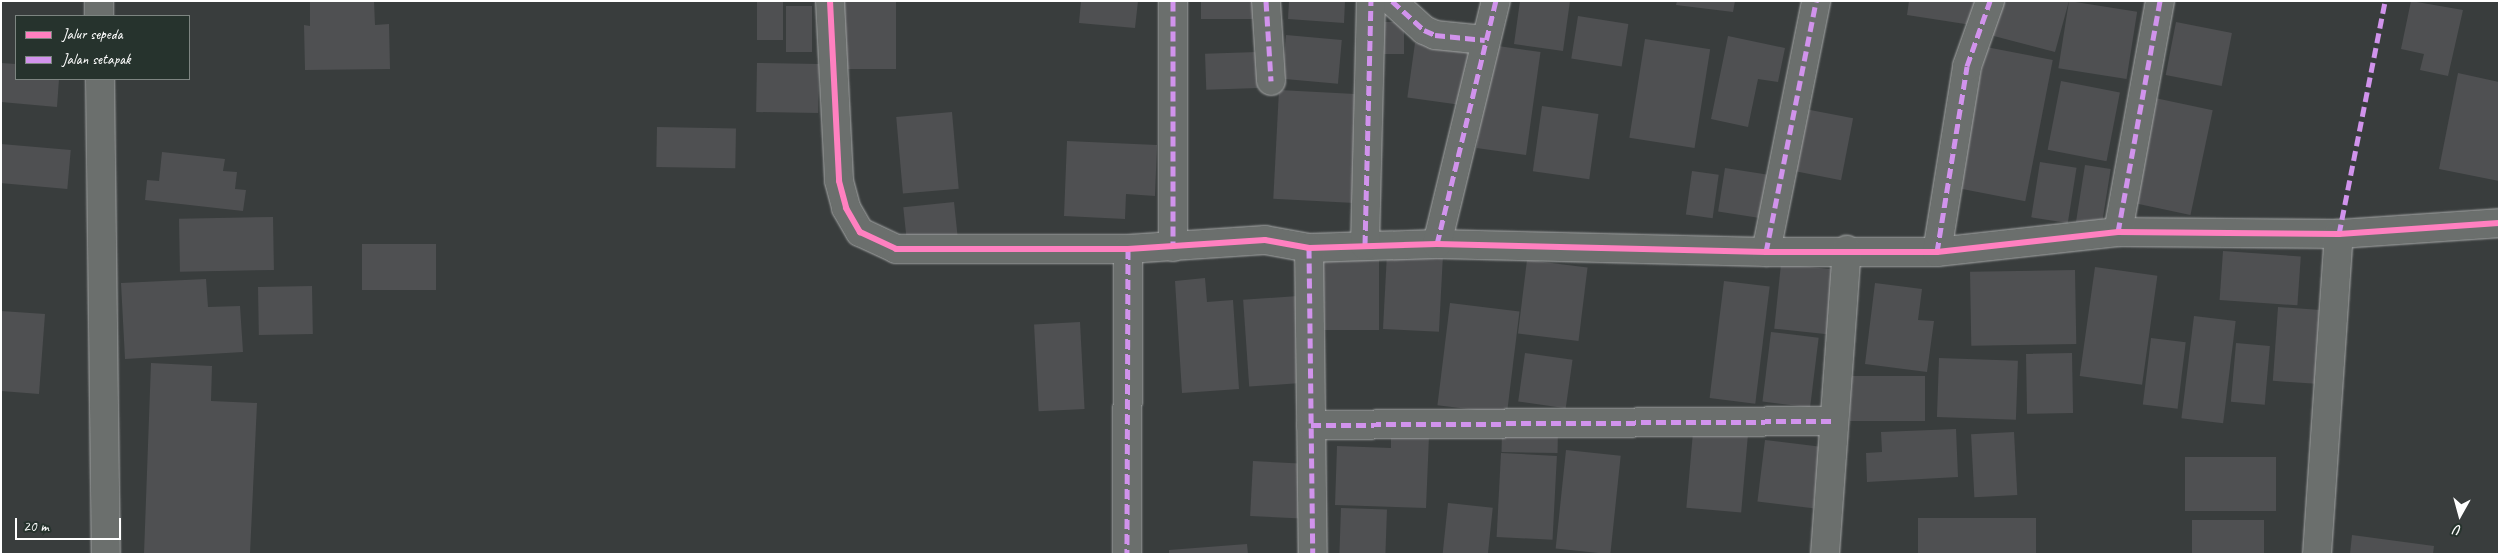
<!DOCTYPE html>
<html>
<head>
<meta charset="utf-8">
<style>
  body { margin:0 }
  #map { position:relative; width:2500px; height:555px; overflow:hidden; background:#393d3d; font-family:Caveat,sans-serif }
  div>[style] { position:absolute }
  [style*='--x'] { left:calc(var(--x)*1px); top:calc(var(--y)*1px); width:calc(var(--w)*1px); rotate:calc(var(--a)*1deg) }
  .building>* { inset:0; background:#4f5052; transform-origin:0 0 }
  .roads { filter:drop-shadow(0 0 1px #a6a8a8) drop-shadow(0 0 1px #a6a8a8) }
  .street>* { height:28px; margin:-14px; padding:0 14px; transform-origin:14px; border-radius:14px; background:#6b6f6d }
  .quiet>* { height:5px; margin-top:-2.5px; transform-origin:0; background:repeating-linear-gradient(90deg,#d193ec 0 10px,transparent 0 15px) }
  .cycleway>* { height:6px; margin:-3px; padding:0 3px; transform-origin:3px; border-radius:3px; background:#ff80c0 }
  span { translate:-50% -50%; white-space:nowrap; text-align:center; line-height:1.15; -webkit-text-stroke:4px #26332d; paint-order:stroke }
  .frame { position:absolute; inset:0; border:2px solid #fff; pointer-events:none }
  .legend { position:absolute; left:15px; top:15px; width:175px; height:65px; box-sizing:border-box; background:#26332d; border:1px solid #7d8581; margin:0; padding:6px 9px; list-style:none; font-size:15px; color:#fff }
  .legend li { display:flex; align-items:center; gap:10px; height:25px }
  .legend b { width:25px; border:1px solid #7d8581 }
  .north { position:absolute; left:2435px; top:490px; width:50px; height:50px; -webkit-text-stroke:4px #26332d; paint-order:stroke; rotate:187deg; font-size:14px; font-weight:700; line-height:20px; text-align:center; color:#fff }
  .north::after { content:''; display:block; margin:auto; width:18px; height:22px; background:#fff; clip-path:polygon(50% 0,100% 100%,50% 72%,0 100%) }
  .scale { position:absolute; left:15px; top:518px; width:106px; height:22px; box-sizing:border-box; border:2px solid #fff; border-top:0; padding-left:6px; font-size:15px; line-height:18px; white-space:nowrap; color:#fff; -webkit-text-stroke:4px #26332d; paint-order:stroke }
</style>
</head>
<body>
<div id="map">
  <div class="building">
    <div style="clip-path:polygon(310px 1px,374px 1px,375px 25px,389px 24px,390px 69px,305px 70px,304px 25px,310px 26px)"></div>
    <div style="left:757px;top:1px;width:26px;height:39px"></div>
    <div style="left:843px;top:1px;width:53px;height:68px"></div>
    <div style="clip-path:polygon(1081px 1px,1138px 1px,1135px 28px,1079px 23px)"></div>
    <div style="left:1201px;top:1px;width:56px;height:18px"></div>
    <div style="clip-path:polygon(1289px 1px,1345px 1px,1344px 23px,1288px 19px)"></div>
    <div style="clip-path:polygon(1520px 1px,1570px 1px,1563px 51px,1514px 44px)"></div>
    <div style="clip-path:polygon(1677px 1px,1735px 1px,1733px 12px,1676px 5px)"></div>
    <div style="clip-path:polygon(1909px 1px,1982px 1px,1978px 26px,1907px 15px)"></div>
    <div style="clip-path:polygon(1999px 1px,2069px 1px,2055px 52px,1990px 35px)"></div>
    <div style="left:2069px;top:1px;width:69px;height:68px;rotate:9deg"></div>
    <div style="clip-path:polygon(2411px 1px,2463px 10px,2448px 76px,2420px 70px,2424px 54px,2401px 49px)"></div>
    <div style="left:786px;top:6px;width:26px;height:46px"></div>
    <div style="left:1578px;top:16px;width:51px;height:43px;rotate:9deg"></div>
    <div style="left:1373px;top:22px;width:31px;height:32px"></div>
    <div style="left:2176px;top:22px;width:57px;height:54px;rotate:11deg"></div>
    <div style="left:1286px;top:35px;width:56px;height:44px;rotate:5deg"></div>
    <div style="clip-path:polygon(1728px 36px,1785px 48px,1778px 82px,1758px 79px,1748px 127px,1711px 119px)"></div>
    <div style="left:1645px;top:39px;width:66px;height:100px;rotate:9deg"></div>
    <div style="left:1415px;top:43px;width:58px;height:55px;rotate:8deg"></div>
    <div style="left:1491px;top:45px;width:50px;height:104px;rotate:8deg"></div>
    <div style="left:1986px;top:47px;width:68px;height:144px;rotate:11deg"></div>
    <div style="left:1257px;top:52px;width:36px;height:52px;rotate:88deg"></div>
    <div style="clip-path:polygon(1px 63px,16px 64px,16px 79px,59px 79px,57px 107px,1px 102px)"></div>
    <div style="left:757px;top:63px;width:62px;height:49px;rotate:1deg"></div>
    <div style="clip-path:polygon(2458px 73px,2499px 82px,2499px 181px,2439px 169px)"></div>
    <div style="left:2061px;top:81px;width:60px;height:70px;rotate:11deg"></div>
    <div style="left:1279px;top:90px;width:86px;height:109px;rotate:3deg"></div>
    <div style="left:2155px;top:98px;width:59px;height:107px;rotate:12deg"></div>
    <div style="left:1542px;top:106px;width:57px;height:66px;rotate:8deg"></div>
    <div style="left:1805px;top:109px;width:49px;height:63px;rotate:11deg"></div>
    <div style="left:952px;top:112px;width:77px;height:56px;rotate:85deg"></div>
    <div style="left:657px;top:127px;width:79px;height:40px;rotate:1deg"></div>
    <div style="clip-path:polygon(1067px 141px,1157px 145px,1155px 196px,1126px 194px,1125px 219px,1064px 216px)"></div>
    <div style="left:1px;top:144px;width:70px;height:39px;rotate:5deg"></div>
    <div style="clip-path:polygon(162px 152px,225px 159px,223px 171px,237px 172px,235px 189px,246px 190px,243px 211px,145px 200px,147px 180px,159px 181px)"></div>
    <div style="left:2040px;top:162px;width:37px;height:56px;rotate:9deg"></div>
    <div style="left:2085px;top:165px;width:26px;height:58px;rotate:9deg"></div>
    <div style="left:1725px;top:168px;width:47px;height:44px;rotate:9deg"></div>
    <div style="left:1692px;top:171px;width:27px;height:44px;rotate:8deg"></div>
    <div style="left:954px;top:202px;width:36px;height:51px;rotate:84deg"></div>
    <div style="left:273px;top:217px;width:53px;height:94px;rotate:89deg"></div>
    <div style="left:436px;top:244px;width:46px;height:74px;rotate:90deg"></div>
    <div style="left:2223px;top:251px;width:78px;height:49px;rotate:4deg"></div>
    <div style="left:1321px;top:253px;width:58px;height:77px"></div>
    <div style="left:1387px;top:253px;width:56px;height:76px;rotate:3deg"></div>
    <div style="left:1527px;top:260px;width:61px;height:74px;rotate:7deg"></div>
    <div style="left:1781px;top:264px;width:58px;height:65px;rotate:6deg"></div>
    <div style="left:2095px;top:267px;width:63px;height:110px;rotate:8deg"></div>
    <div style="left:2075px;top:270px;width:74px;height:105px;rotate:89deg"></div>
    <div style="clip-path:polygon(1205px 278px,1207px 302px,1233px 300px,1239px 389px,1182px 393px,1175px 281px)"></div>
    <div style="clip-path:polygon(206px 279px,208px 307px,240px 306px,243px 352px,125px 359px,121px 283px)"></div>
    <div style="left:1724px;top:281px;width:46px;height:118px;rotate:7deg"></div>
    <div style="clip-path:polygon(1875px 283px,1922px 289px,1918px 320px,1934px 321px,1927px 372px,1865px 364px)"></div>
    <div style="left:312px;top:286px;width:48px;height:54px;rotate:89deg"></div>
    <div style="left:1298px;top:296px;width:87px;height:55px;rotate:86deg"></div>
    <div style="left:1450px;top:303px;width:70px;height:103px;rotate:7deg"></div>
    <div style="left:2278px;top:307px;width:43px;height:74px;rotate:4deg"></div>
    <div style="clip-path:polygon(1px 311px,45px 314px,39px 394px,1px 391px)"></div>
    <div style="left:2194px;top:316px;width:42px;height:103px;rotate:7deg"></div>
    <div style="left:1080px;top:322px;width:87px;height:46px;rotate:87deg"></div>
    <div style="left:1771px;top:332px;width:48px;height:70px;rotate:7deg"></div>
    <div style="left:2151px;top:338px;width:35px;height:67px;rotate:7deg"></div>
    <div style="left:2236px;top:343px;width:34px;height:59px;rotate:5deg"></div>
    <div style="left:1525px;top:353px;width:48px;height:49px;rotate:8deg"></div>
    <div style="left:2072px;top:353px;width:60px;height:46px;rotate:89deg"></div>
    <div style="left:1939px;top:358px;width:79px;height:59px;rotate:2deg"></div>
    <div style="clip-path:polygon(151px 363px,212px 366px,211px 401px,257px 403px,250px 554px,144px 554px)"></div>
    <div style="left:1925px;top:376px;width:45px;height:75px;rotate:90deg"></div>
    <div style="left:1502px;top:426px;width:56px;height:26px;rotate:1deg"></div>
    <div style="clip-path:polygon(1956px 429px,1958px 477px,1867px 482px,1866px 453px,1882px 452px,1881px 432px)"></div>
    <div style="left:1693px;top:432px;width:55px;height:76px;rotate:5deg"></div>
    <div style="left:2014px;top:432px;width:63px;height:43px;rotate:87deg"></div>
    <div style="clip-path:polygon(1391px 435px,1429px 436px,1426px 508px,1335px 505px,1337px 446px,1391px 448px)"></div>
    <div style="left:1765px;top:440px;width:56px;height:62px;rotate:7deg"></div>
    <div style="left:1566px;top:450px;width:55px;height:99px;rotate:6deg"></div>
    <div style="left:1501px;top:453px;width:56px;height:84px;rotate:3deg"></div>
    <div style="left:2185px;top:457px;width:91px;height:54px"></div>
    <div style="left:1253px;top:461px;width:51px;height:55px;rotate:3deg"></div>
    <div style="left:1448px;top:503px;width:45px;height:51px;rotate:6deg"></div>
    <div style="left:1341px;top:508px;width:46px;height:46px;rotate:2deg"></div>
    <div style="left:1918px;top:518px;width:118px;height:36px"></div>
    <div style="left:2264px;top:520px;width:34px;height:72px;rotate:90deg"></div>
    <div style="clip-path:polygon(2352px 535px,2434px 546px,2433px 554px,2350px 554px)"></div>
    <div style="clip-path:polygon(1247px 544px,1248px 554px,1169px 554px,1169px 550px)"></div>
  </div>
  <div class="roads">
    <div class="street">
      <div style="--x:99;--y:1;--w:15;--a:90"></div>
      <div style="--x:830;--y:1;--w:180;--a:87.1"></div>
      <div style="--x:839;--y:181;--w:28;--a:75"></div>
      <div style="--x:846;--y:208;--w:28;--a:60"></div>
      <div style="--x:860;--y:232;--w:40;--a:25"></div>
      <div style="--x:896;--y:249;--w:232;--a:0"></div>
      <div style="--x:1128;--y:249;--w:137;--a:-3.8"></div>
      <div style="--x:1265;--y:240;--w:45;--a:10.3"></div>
      <div style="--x:1309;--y:248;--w:128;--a:-1.8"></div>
      <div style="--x:1437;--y:244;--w:329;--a:1.4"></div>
      <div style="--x:1766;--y:252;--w:171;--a:0"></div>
      <div style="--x:1937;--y:252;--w:182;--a:-6.3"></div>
      <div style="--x:2118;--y:232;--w:221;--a:0.5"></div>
      <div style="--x:2339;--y:234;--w:160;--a:-3.9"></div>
      <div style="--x:1173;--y:1;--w:246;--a:90"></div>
      <div style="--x:1266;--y:1;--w:80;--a:86.4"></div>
      <div style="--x:1392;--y:1;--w:43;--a:42.2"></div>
      <div style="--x:1424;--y:30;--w:12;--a:24"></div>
      <div style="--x:1435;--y:35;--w:50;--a:5.7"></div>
      <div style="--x:100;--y:79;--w:475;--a:89.3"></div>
      <div style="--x:2118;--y:232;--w:235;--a:-79.7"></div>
      <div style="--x:1437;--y:244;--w:250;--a:-76.4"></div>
      <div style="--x:1365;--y:245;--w:244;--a:-88.6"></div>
      <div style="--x:1309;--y:248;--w:306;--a:89.3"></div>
      <div style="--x:1766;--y:252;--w:256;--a:-78.7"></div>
      <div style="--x:1937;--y:252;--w:188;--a:-80.8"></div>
      <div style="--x:1967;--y:66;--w:69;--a:-70.5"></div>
      <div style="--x:1311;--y:425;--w:522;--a:-0.44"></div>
      <div style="--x:1127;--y:554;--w:305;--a:-89.8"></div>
      <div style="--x:1825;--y:554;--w:305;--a:-85.9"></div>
      <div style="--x:2317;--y:554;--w:321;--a:-86.1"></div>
    </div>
  </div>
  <div class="quiet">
    <div style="--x:1173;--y:1;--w:246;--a:90"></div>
    <div style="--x:1266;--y:1;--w:80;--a:86.4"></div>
    <div style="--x:1392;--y:1;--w:43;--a:42.2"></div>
    <div style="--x:1424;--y:30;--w:12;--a:24"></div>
    <div style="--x:1435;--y:35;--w:50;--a:5.7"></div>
    <div style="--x:2118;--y:232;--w:235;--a:-79.7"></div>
    <div style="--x:2339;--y:234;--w:237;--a:-78.8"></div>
    <div style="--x:1437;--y:244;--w:250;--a:-76.4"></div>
    <div style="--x:1365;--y:245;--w:244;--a:-88.6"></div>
    <div style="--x:1309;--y:248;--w:306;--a:89.3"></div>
    <div style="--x:1125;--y:249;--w:3;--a:0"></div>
    <div style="--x:1128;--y:249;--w:305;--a:90.2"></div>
    <div style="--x:1766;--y:252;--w:256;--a:-78.7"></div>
    <div style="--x:1937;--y:252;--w:188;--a:-80.8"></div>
    <div style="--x:1967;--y:66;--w:69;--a:-70.5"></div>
    <div style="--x:1311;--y:425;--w:522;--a:-0.44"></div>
  </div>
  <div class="cycleway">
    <div style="--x:830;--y:1;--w:180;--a:87.1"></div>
    <div style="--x:839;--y:181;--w:28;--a:75"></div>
    <div style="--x:846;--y:208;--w:28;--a:60"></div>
    <div style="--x:860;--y:232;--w:40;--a:25"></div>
    <div style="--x:896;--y:249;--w:232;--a:0"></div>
    <div style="--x:1128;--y:249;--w:137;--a:-3.8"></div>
    <div style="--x:1265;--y:240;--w:45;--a:10.3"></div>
    <div style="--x:1309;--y:248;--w:128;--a:-1.8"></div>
    <div style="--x:1437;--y:244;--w:329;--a:1.4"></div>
    <div style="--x:1766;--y:252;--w:171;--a:0"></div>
    <div style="--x:1937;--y:252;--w:182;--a:-6.3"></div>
    <div style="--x:2118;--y:232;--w:221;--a:0.5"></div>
    <div style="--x:2339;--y:234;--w:160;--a:-3.9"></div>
  </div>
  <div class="frame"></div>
  <ul class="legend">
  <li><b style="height:6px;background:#ff80c0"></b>Jalur sepeda</li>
  <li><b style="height:6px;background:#d193ec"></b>Jalan setapak</li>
  </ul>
  <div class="north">U</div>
  <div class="scale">20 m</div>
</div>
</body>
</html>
